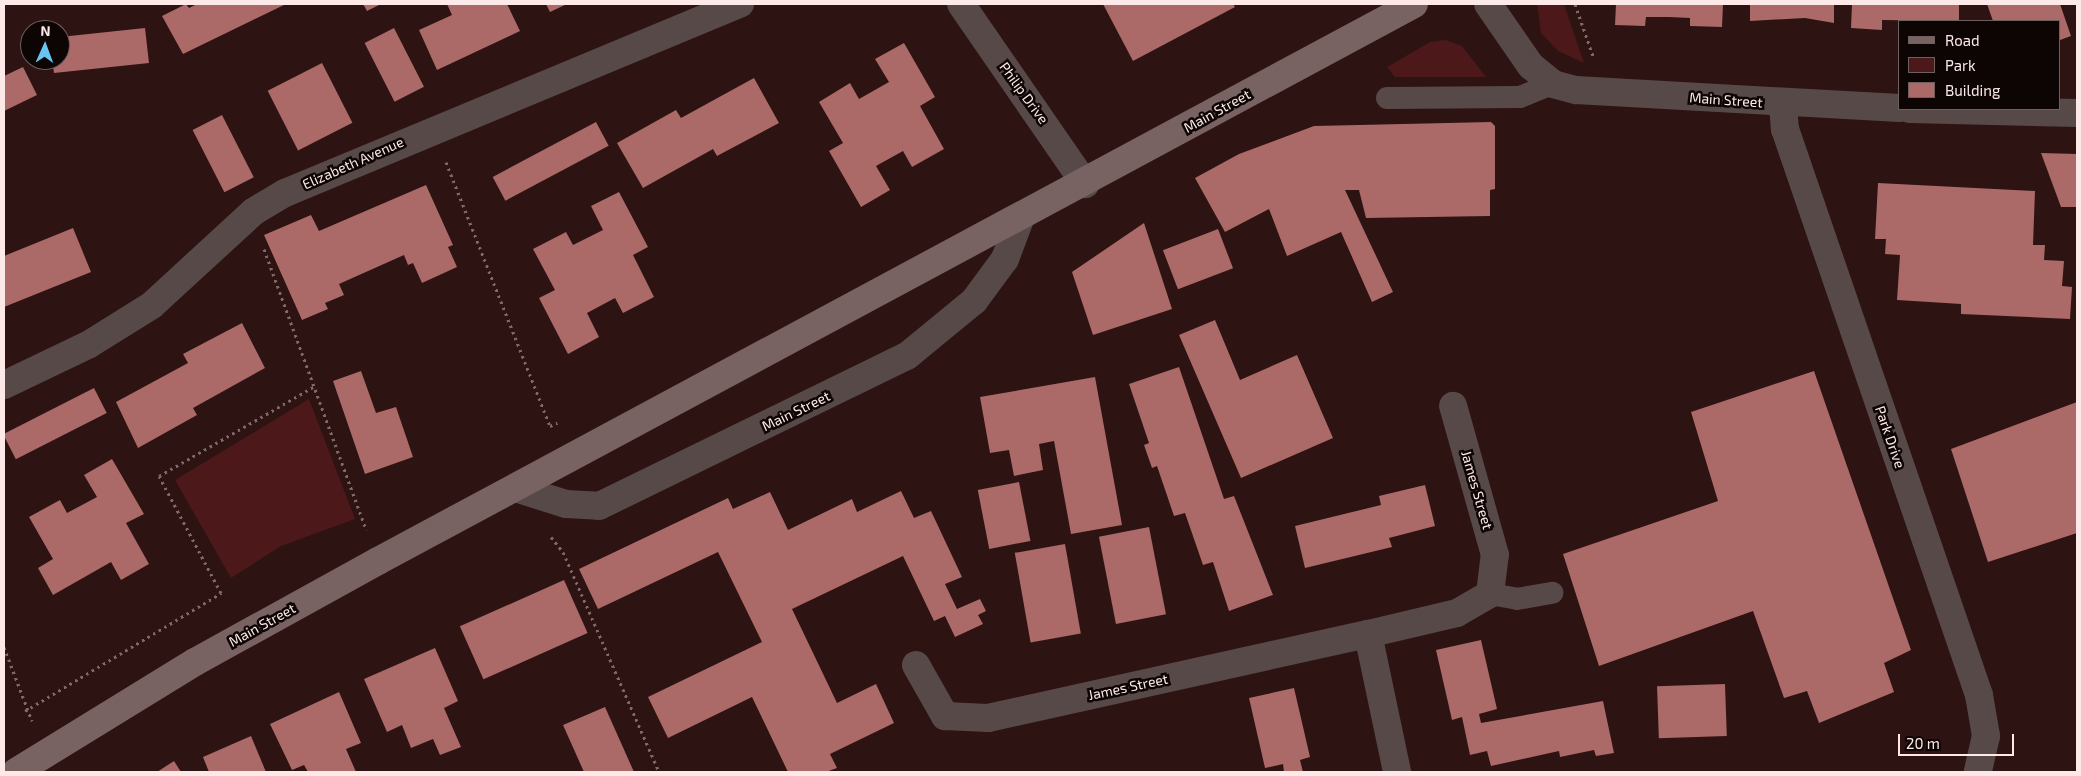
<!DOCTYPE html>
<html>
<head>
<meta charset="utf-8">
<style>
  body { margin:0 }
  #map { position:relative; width:2081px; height:776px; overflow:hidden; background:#2d1312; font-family:"Exo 2",sans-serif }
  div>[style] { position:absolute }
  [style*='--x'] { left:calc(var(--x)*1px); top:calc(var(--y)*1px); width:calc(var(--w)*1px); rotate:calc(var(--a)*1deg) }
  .green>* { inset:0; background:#4c1819 }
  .building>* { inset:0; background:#ab6967; transform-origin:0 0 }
  .path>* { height:3px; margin-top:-1.5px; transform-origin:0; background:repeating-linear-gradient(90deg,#806967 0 2.5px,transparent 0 6.5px) }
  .lane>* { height:22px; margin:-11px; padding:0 11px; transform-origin:11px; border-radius:11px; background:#584949 }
  .street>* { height:28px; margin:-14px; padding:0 14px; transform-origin:14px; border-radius:14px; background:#584949 }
  .secondary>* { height:28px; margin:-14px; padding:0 14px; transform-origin:14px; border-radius:14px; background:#796362 }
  span { translate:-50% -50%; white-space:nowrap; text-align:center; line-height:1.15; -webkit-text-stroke:5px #0d0404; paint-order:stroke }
  .street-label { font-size:14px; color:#fdeae8 }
  .frame { position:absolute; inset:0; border:5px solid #fdeae8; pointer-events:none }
  .legend { position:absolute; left:1898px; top:20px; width:162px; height:90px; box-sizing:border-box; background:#0d0404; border:1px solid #6d605f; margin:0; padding:6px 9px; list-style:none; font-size:15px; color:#fdeae8 }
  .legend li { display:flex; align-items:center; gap:10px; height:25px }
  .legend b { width:25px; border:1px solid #6d605f }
  .north { position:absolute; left:20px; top:20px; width:50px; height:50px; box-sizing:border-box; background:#0d0404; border:1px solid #6d605f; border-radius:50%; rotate:2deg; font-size:14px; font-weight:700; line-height:20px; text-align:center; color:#fdeae8 }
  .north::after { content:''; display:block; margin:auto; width:18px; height:22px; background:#69c4f1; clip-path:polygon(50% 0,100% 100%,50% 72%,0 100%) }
  .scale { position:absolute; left:1898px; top:734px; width:116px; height:22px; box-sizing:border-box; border:2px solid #fdeae8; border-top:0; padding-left:6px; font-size:15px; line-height:18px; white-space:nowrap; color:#fdeae8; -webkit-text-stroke:4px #0d0404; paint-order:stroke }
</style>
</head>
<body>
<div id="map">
  <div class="green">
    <div style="clip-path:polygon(1537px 4px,1564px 4px,1584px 63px,1558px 51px,1541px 33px)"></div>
    <div style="clip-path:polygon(1446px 40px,1462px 46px,1486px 77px,1395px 77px,1387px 67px,1430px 42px)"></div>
    <div style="clip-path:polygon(309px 399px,355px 519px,281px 546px,231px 578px,175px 480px)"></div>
  </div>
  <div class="building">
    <div style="clip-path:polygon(186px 4px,189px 8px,197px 4px,286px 4px,183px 54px,162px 16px)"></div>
    <div style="clip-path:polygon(363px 4px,381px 4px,367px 11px)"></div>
    <div style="clip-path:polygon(447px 4px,507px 4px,520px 31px,437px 70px,419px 30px,452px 15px)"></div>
    <div style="clip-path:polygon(546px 4px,567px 4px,550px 12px)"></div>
    <div style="clip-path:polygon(1103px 4px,1233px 4px,1235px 7px,1133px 61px)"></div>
    <div style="clip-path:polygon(1616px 4px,1723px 4px,1722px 27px,1690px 26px,1690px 18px,1669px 17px,1646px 17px,1645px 26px,1615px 25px)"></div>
    <div style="clip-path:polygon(1750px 4px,1834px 4px,1834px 23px,1805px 18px,1750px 21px)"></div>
    <div style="clip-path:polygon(1852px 4px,1959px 4px,1959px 21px,1882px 20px,1882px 30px,1851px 28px)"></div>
    <div style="clip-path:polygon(1987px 4px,2060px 4px,2071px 36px,2060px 40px,2060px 21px,1993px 21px)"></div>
    <div style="clip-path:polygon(145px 28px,149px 63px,54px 73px,52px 60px,60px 60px,60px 37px)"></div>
    <div style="left:394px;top:28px;width:66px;height:33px;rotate:63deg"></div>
    <div style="clip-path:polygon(904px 43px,935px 97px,920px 106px,944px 149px,912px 167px,903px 151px,876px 166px,890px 190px,861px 207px,829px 151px,843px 143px,819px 102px,850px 83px,859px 99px,889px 82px,875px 59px)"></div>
    <div style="left:322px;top:63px;width:67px;height:61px;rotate:63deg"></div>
    <div style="clip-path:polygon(23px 67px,37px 95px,4px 111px,4px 76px)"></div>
    <div style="clip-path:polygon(754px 78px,779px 123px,717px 156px,713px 149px,643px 188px,617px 143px,676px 110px,681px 118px)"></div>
    <div style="left:222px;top:115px;width:70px;height:33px;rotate:63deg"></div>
    <div style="left:596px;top:122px;width:27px;height:117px;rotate:62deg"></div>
    <div style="clip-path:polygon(1491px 122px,1495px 126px,1495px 189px,1490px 190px,1490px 216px,1366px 218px,1359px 190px,1345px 190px,1393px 292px,1372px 302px,1341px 232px,1287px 256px,1269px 209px,1225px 232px,1195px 178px,1239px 154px,1314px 126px)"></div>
    <div style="clip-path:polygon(2041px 153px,2077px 154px,2077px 207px,2061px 207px)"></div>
    <div style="clip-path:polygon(1878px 183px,2035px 191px,2033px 245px,2045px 245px,2044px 260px,2064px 261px,2062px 286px,2072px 287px,2070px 319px,1961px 314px,1961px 304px,1897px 300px,1900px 255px,1885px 254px,1886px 239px,1875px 239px)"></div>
    <div style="clip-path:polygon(426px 185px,453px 245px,448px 247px,457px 267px,422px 283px,413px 263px,408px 265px,404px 255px,339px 284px,344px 295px,325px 303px,328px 309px,302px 320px,264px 235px,311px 215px,319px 231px)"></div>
    <div style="clip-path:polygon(619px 192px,648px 247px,633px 255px,654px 297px,623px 313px,615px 298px,587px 313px,599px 337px,568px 354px,539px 298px,555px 290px,533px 249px,566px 232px,573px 245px,603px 230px,591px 206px)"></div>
    <div style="clip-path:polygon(1144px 223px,1172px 309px,1093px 335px,1072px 272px)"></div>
    <div style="clip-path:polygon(73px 228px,91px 272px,4px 307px,4px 256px)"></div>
    <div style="left:1218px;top:229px;width:42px;height:59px;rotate:69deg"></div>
    <div style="clip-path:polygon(1215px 320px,1240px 380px,1297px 355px,1333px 438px,1241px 478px,1179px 335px)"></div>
    <div style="clip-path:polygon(242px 323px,265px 368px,193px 408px,197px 415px,138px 448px,116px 402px,188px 363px,183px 354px)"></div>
    <div style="clip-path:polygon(1179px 367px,1224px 499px,1234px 496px,1273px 595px,1229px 611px,1213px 562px,1203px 565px,1185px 513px,1174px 516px,1157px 466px,1152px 468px,1144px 445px,1149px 443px,1129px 384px)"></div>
    <div style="clip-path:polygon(361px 371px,376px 413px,396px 407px,413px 457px,365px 474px,333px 381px)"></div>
    <div style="clip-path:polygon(1814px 371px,1911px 650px,1884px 663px,1894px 692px,1819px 723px,1807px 691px,1784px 698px,1753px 611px,1599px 666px,1563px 554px,1718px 501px,1691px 412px)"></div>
    <div style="clip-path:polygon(1095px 377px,1122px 525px,1071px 534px,1054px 441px,1039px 444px,1043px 470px,1014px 476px,1009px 450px,990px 453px,980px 397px)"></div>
    <div style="left:94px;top:388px;width:28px;height:102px;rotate:63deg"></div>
    <div style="clip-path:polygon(2077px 402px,2077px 533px,1988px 562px,1951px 449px)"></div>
    <div style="clip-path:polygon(112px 459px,144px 514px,126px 523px,149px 564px,121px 580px,111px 562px,53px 595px,38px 568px,53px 559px,29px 517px,60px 500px,67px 513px,97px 497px,84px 475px)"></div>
    <div style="left:1019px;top:482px;width:60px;height:42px;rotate:79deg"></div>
    <div style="clip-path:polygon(1425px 485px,1435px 526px,1389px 538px,1392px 547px,1305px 568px,1295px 526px,1381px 505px,1379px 496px)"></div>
    <div style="clip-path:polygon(901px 491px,914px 518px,931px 511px,962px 577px,945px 584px,957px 609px,980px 599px,986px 611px,978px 615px,983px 624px,955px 637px,945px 616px,934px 621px,903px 556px,792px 609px,837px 703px,876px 684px,894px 723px,830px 754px,837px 768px,826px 772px,788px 772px,752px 697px,668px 738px,648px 697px,762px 642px,718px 552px,598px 609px,579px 569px,728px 498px,733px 509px,770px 492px,788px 530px,852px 499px,857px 512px)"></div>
    <div style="left:1149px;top:527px;width:89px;height:51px;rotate:79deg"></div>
    <div style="left:1065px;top:544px;width:91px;height:51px;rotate:80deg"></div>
    <div style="left:564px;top:580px;width:58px;height:114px;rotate:66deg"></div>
    <div style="clip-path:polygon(1481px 640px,1497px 709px,1479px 714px,1481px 723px,1603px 701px,1614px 753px,1596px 756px,1594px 750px,1560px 757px,1559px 751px,1491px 766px,1487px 751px,1470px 755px,1462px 717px,1452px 720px,1436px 650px)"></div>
    <div style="clip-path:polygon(435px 648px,458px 701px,444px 708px,461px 747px,440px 755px,433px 739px,411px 748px,402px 725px,387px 732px,364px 679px)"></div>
    <div style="left:1725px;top:684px;width:52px;height:68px;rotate:88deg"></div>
    <div style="clip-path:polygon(1294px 688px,1310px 757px,1300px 760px,1303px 772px,1284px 772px,1283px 764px,1265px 768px,1249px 698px)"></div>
    <div style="clip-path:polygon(339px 692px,361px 743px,346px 749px,356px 772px,308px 772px,304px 765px,292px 770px,270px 724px)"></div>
    <div style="clip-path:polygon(605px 707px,634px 772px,584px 772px,563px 725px)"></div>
    <div style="clip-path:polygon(251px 736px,266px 772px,209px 772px,203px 757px)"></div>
    <div style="clip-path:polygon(174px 761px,181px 772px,157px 772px)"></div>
  </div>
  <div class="path">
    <div style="--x:1575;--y:4;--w:55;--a:70.9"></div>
    <div style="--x:446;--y:162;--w:284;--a:68.5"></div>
    <div style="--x:550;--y:426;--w:8;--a:-23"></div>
    <div style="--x:264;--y:249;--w:299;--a:70"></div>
    <div style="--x:551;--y:537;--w:19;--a:51"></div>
    <div style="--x:563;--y:552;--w:240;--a:66.4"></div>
    <div style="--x:4;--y:647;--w:79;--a:69.3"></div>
    <div style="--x:25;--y:711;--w:229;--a:-31"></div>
    <div style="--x:221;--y:593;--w:132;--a:-117.9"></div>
    <div style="--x:159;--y:476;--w:178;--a:-30"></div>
  </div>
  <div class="lane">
    <div style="--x:1387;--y:98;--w:133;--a:-0.4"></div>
    <div style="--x:1520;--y:97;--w:35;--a:-22"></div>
    <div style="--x:1490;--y:594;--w:27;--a:10"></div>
    <div style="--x:1517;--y:599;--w:36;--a:-10"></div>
  </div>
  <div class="street">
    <div style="--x:961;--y:4;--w:219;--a:55.4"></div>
    <div style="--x:1488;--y:4;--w:75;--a:55.3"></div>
    <div style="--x:1531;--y:66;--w:28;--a:39"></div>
    <div style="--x:1553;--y:84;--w:24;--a:15"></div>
    <div style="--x:1576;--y:90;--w:324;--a:3.2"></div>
    <div style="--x:1783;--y:103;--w:26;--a:86"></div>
    <div style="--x:1785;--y:129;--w:598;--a:71.08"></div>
    <div style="--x:1979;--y:695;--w:42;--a:80.3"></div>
    <div style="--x:1986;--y:736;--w:37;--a:103"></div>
    <div style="--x:1910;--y:109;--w:167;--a:1.4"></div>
    <div style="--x:4;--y:385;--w:93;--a:-25.5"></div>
    <div style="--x:88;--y:345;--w:75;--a:-32"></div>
    <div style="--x:152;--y:305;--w:137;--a:-42.6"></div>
    <div style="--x:253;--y:212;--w:37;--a:-31"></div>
    <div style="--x:285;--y:193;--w:493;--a:-22.6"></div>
    <div style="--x:515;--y:488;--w:53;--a:17.4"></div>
    <div style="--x:566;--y:504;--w:33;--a:3"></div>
    <div style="--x:599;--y:506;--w:343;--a:-26"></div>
    <div style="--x:907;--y:356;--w:87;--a:-39.4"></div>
    <div style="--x:974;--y:301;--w:52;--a:-53.6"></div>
    <div style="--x:1005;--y:259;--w:43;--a:-69.4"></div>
    <div style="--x:1368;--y:634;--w:91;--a:-13.3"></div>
    <div style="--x:1457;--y:613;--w:38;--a:-30"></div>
    <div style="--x:1490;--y:594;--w:39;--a:-83"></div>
    <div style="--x:1495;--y:555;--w:155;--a:-105.7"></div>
    <div style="--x:916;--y:665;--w:59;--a:60.4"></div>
    <div style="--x:945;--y:716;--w:43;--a:2.7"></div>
    <div style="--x:988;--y:718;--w:389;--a:-12.5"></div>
    <div style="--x:1368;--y:634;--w:141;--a:78.1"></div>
  </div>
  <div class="secondary">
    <div style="--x:16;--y:772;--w:210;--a:-31.6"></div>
    <div style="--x:195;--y:662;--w:209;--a:-28.9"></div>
    <div style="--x:378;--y:561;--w:1176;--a:-28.26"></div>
  </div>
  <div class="street-label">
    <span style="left:1024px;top:93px;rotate:54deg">Philip Drive</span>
    <span style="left:1726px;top:100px;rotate:4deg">Main Street</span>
    <span style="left:1217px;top:111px;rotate:-29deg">Main Street</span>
    <span style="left:353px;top:163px;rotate:-24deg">Elizabeth Avenue</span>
    <span style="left:796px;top:411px;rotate:-26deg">Main Street</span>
    <span style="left:1890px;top:437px;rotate:71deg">Park Drive</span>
    <span style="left:1477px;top:490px;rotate:74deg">James Street</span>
    <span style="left:262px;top:625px;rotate:-29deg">Main Street</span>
    <span style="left:1128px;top:687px;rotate:-12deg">James Street</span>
  </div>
  <div class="frame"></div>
  <ul class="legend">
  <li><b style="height:6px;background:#796362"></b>Road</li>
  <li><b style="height:14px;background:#4c1819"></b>Park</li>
  <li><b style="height:14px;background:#ab6967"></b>Building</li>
  </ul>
  <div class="north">N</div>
  <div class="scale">20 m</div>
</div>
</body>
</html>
